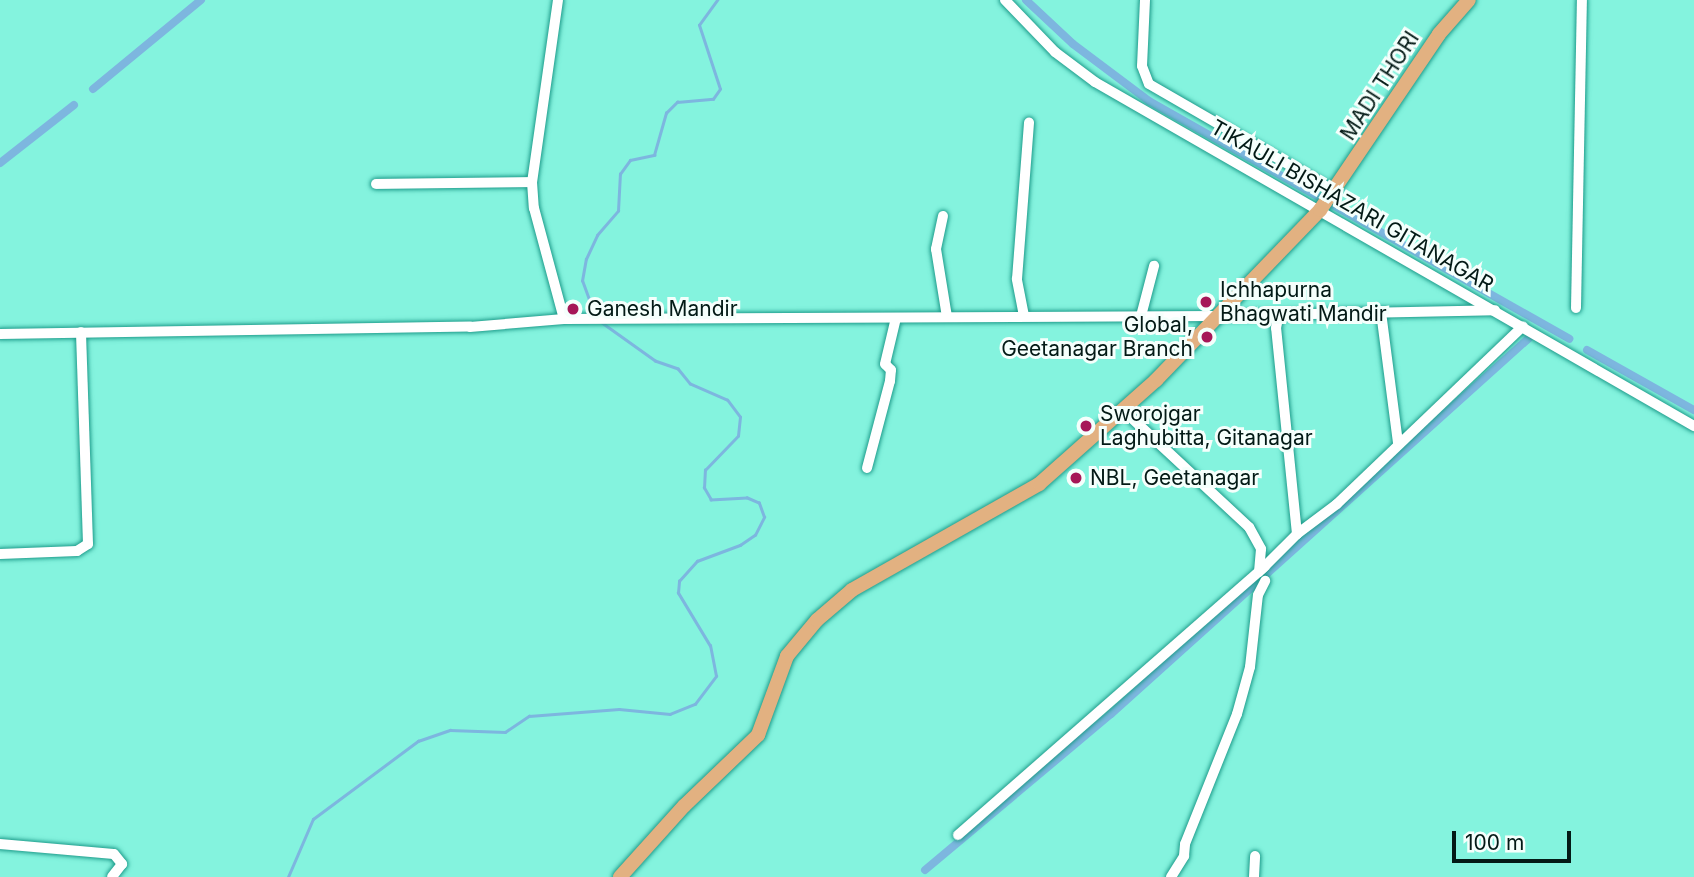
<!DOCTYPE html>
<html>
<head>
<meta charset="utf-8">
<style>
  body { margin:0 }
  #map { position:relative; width:1694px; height:877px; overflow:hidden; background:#84f3de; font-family:Inter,sans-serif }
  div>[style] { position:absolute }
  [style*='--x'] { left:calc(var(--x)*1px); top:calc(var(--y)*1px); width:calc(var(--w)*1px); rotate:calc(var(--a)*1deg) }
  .stream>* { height:2.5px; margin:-1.25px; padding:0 1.25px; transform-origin:1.25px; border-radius:1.25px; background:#7db6df }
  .canal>* { height:8px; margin:-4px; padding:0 4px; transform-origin:4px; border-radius:4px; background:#7db6df }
  .roads { filter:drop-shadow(0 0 2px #1e9c8b) drop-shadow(0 0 2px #1e9c8b) }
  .minor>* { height:10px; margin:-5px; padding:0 5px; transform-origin:5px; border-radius:5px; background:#fff }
  .major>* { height:14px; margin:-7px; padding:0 7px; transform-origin:7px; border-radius:7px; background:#e2b181 }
  .dots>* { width:19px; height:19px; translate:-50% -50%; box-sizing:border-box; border:4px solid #f5fffc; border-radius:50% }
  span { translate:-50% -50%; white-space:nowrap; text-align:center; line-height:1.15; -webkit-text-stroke:6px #f5fffc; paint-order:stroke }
  .street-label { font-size:21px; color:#031a16 }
  .poi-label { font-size:21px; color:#031a16 }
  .left { translate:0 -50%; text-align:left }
  .right { translate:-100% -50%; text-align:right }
  .scale { position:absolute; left:1452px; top:831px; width:119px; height:32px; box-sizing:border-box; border:4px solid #031a16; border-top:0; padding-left:9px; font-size:21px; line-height:24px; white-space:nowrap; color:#031a16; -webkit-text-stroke:5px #f5fffc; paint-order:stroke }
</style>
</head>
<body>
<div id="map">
  <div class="stream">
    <div style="--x:595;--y:316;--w:37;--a:-110"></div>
    <div style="--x:582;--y:281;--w:22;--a:-80"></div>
    <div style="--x:586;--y:259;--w:26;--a:-65"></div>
    <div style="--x:597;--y:235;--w:32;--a:-49"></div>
    <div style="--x:618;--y:211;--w:37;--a:-87"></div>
    <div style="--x:620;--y:174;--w:17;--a:-54"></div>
    <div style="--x:630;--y:160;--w:25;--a:-12"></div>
    <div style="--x:654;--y:155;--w:44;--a:-74.1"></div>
    <div style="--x:666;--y:113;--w:16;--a:-45"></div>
    <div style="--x:677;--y:102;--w:36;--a:-5"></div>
    <div style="--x:713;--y:99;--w:12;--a:-55"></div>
    <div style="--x:720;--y:89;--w:67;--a:-108.2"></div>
    <div style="--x:699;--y:25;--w:31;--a:-54"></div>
    <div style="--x:288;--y:877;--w:63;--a:-66.7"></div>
    <div style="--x:313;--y:819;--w:131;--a:-36.6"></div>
    <div style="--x:418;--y:741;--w:34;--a:-19"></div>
    <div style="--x:450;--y:730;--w:55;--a:2.1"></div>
    <div style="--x:505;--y:732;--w:29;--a:-34"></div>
    <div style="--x:529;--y:716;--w:90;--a:-4.4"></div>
    <div style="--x:619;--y:709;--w:51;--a:5.6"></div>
    <div style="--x:670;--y:714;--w:27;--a:-22"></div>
    <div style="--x:695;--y:704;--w:35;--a:-53"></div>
    <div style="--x:716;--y:676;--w:31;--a:-101"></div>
    <div style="--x:710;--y:646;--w:62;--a:-121.1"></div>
    <div style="--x:678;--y:593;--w:12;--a:-85"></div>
    <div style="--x:679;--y:581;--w:27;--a:-48"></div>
    <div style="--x:697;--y:561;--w:46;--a:-20.4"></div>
    <div style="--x:740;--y:545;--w:18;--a:-34"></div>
    <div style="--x:755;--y:535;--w:20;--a:-63"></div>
    <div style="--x:764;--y:517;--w:15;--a:-110"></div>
    <div style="--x:759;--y:503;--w:13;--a:-157"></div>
    <div style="--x:747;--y:498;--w:36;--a:177"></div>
    <div style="--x:711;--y:500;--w:14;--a:-120"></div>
    <div style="--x:704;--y:488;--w:18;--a:-87"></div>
    <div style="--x:705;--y:470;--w:47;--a:-45.9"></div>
    <div style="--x:738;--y:436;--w:19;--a:-84"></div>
    <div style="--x:740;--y:417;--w:21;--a:-127"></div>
    <div style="--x:727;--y:400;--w:40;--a:-156.6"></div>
    <div style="--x:690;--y:384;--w:19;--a:-129"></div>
    <div style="--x:678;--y:369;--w:24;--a:-161"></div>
    <div style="--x:655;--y:361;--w:65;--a:-144.4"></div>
  </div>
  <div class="canal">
    <div style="--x:1026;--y:0;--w:64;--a:43.1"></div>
    <div style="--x:1073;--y:44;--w:95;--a:36.9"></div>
    <div style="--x:1149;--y:101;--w:483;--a:29.5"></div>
    <div style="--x:93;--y:89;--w:140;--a:-39.5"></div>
    <div style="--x:0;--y:163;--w:94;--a:-38.1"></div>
    <div style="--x:1587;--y:350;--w:123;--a:29.3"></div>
    <div style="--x:925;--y:870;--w:243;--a:-40"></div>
    <div style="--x:1111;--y:714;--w:562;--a:-41.97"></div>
  </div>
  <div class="roads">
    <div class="minor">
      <div style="--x:558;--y:0;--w:184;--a:98.1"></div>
      <div style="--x:532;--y:182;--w:26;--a:86"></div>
      <div style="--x:534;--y:208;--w:115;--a:74.9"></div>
      <div style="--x:1005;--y:0;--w:72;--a:46.1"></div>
      <div style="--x:1055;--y:52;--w:50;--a:36.9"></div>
      <div style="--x:1095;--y:82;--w:691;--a:29.87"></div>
      <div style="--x:1145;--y:0;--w:66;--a:92.6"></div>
      <div style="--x:1142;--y:66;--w:19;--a:69"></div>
      <div style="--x:1149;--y:84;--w:214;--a:30"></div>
      <div style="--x:376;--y:184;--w:156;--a:-0.7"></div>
      <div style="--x:943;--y:216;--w:34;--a:102"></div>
      <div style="--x:936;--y:249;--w:69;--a:80.8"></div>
      <div style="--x:1576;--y:308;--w:308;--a:-88.9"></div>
      <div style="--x:1381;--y:312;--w:132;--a:82.6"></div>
      <div style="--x:1024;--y:316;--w:38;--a:-101"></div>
      <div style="--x:1017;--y:279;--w:157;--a:-85.6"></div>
      <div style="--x:1141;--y:316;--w:52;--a:-75.4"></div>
      <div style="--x:0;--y:334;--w:470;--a:-0.9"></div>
      <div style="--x:470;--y:327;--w:94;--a:-4.9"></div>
      <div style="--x:564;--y:319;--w:651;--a:-0.26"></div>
      <div style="--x:1215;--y:316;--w:280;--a:-1.2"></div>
      <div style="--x:1124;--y:411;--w:171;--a:42.9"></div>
      <div style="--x:1249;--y:527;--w:25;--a:61"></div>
      <div style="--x:1261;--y:549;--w:23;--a:95"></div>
      <div style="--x:867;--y:468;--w:90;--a:-75.2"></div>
      <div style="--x:890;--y:381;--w:11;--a:-85"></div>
      <div style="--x:891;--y:370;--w:8;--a:-135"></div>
      <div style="--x:885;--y:364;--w:47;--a:-76.6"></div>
      <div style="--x:1297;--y:534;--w:50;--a:-36.9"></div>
      <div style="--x:1337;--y:504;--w:257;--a:-43.7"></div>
      <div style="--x:0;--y:554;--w:77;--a:-2.2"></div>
      <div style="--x:77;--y:551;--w:13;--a:-32"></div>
      <div style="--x:88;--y:544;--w:212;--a:-91.9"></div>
      <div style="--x:1261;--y:570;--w:51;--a:-45"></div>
      <div style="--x:1297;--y:534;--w:207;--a:-95.8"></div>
      <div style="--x:1276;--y:328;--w:14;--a:-78"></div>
      <div style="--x:958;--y:835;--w:408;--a:-41.2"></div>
      <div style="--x:0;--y:844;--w:114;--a:5"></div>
      <div style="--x:114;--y:854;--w:13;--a:51"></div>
      <div style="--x:122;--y:864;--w:16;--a:128"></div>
      <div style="--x:1171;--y:877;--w:25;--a:-58"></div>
      <div style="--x:1184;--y:856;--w:12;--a:-85"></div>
      <div style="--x:1185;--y:844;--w:140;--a:-68.2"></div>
      <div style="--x:1237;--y:714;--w:49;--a:-74.5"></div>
      <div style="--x:1250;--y:667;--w:72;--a:-83.7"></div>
      <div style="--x:1258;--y:595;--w:16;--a:-63"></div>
      <div style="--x:1254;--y:877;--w:21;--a:-87"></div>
    </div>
    <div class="major">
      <div style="--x:620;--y:877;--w:96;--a:-48"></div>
      <div style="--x:684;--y:806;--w:103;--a:-43.8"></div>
      <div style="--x:758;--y:735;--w:84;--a:-69.8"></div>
      <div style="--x:787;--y:656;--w:47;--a:-50.2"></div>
      <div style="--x:817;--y:620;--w:46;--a:-40.6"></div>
      <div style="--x:852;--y:590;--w:215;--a:-29.5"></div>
      <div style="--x:1039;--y:484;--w:157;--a:-41.6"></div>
      <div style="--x:1156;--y:380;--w:236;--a:-46"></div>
      <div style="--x:1320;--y:210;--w:212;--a:-55.9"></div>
      <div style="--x:1439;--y:34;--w:45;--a:-48.6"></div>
    </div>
  </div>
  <div class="dots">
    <div style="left:1206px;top:302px;background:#a61758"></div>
    <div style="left:573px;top:309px;background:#a61758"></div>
    <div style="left:1207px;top:337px;background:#a61758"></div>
    <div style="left:1086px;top:426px;background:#a61758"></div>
    <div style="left:1076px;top:478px;background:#a61758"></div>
  </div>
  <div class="street-label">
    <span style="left:1380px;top:86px;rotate:-57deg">MADI THORI</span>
    <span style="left:1352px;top:206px;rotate:30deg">TIKAULI BISHAZARI GITANAGAR</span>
  </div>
  <div class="poi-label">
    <span class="left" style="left:1220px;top:302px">Ichhapurna<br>Bhagwati Mandir</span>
    <span class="left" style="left:587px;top:309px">Ganesh Mandir</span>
    <span class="right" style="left:1193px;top:337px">Global,<br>Geetanagar Branch</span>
    <span class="left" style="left:1100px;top:426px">Sworojgar<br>Laghubitta, Gitanagar</span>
    <span class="left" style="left:1090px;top:478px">NBL, Geetanagar</span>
  </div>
  <div class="scale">100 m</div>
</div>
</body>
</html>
